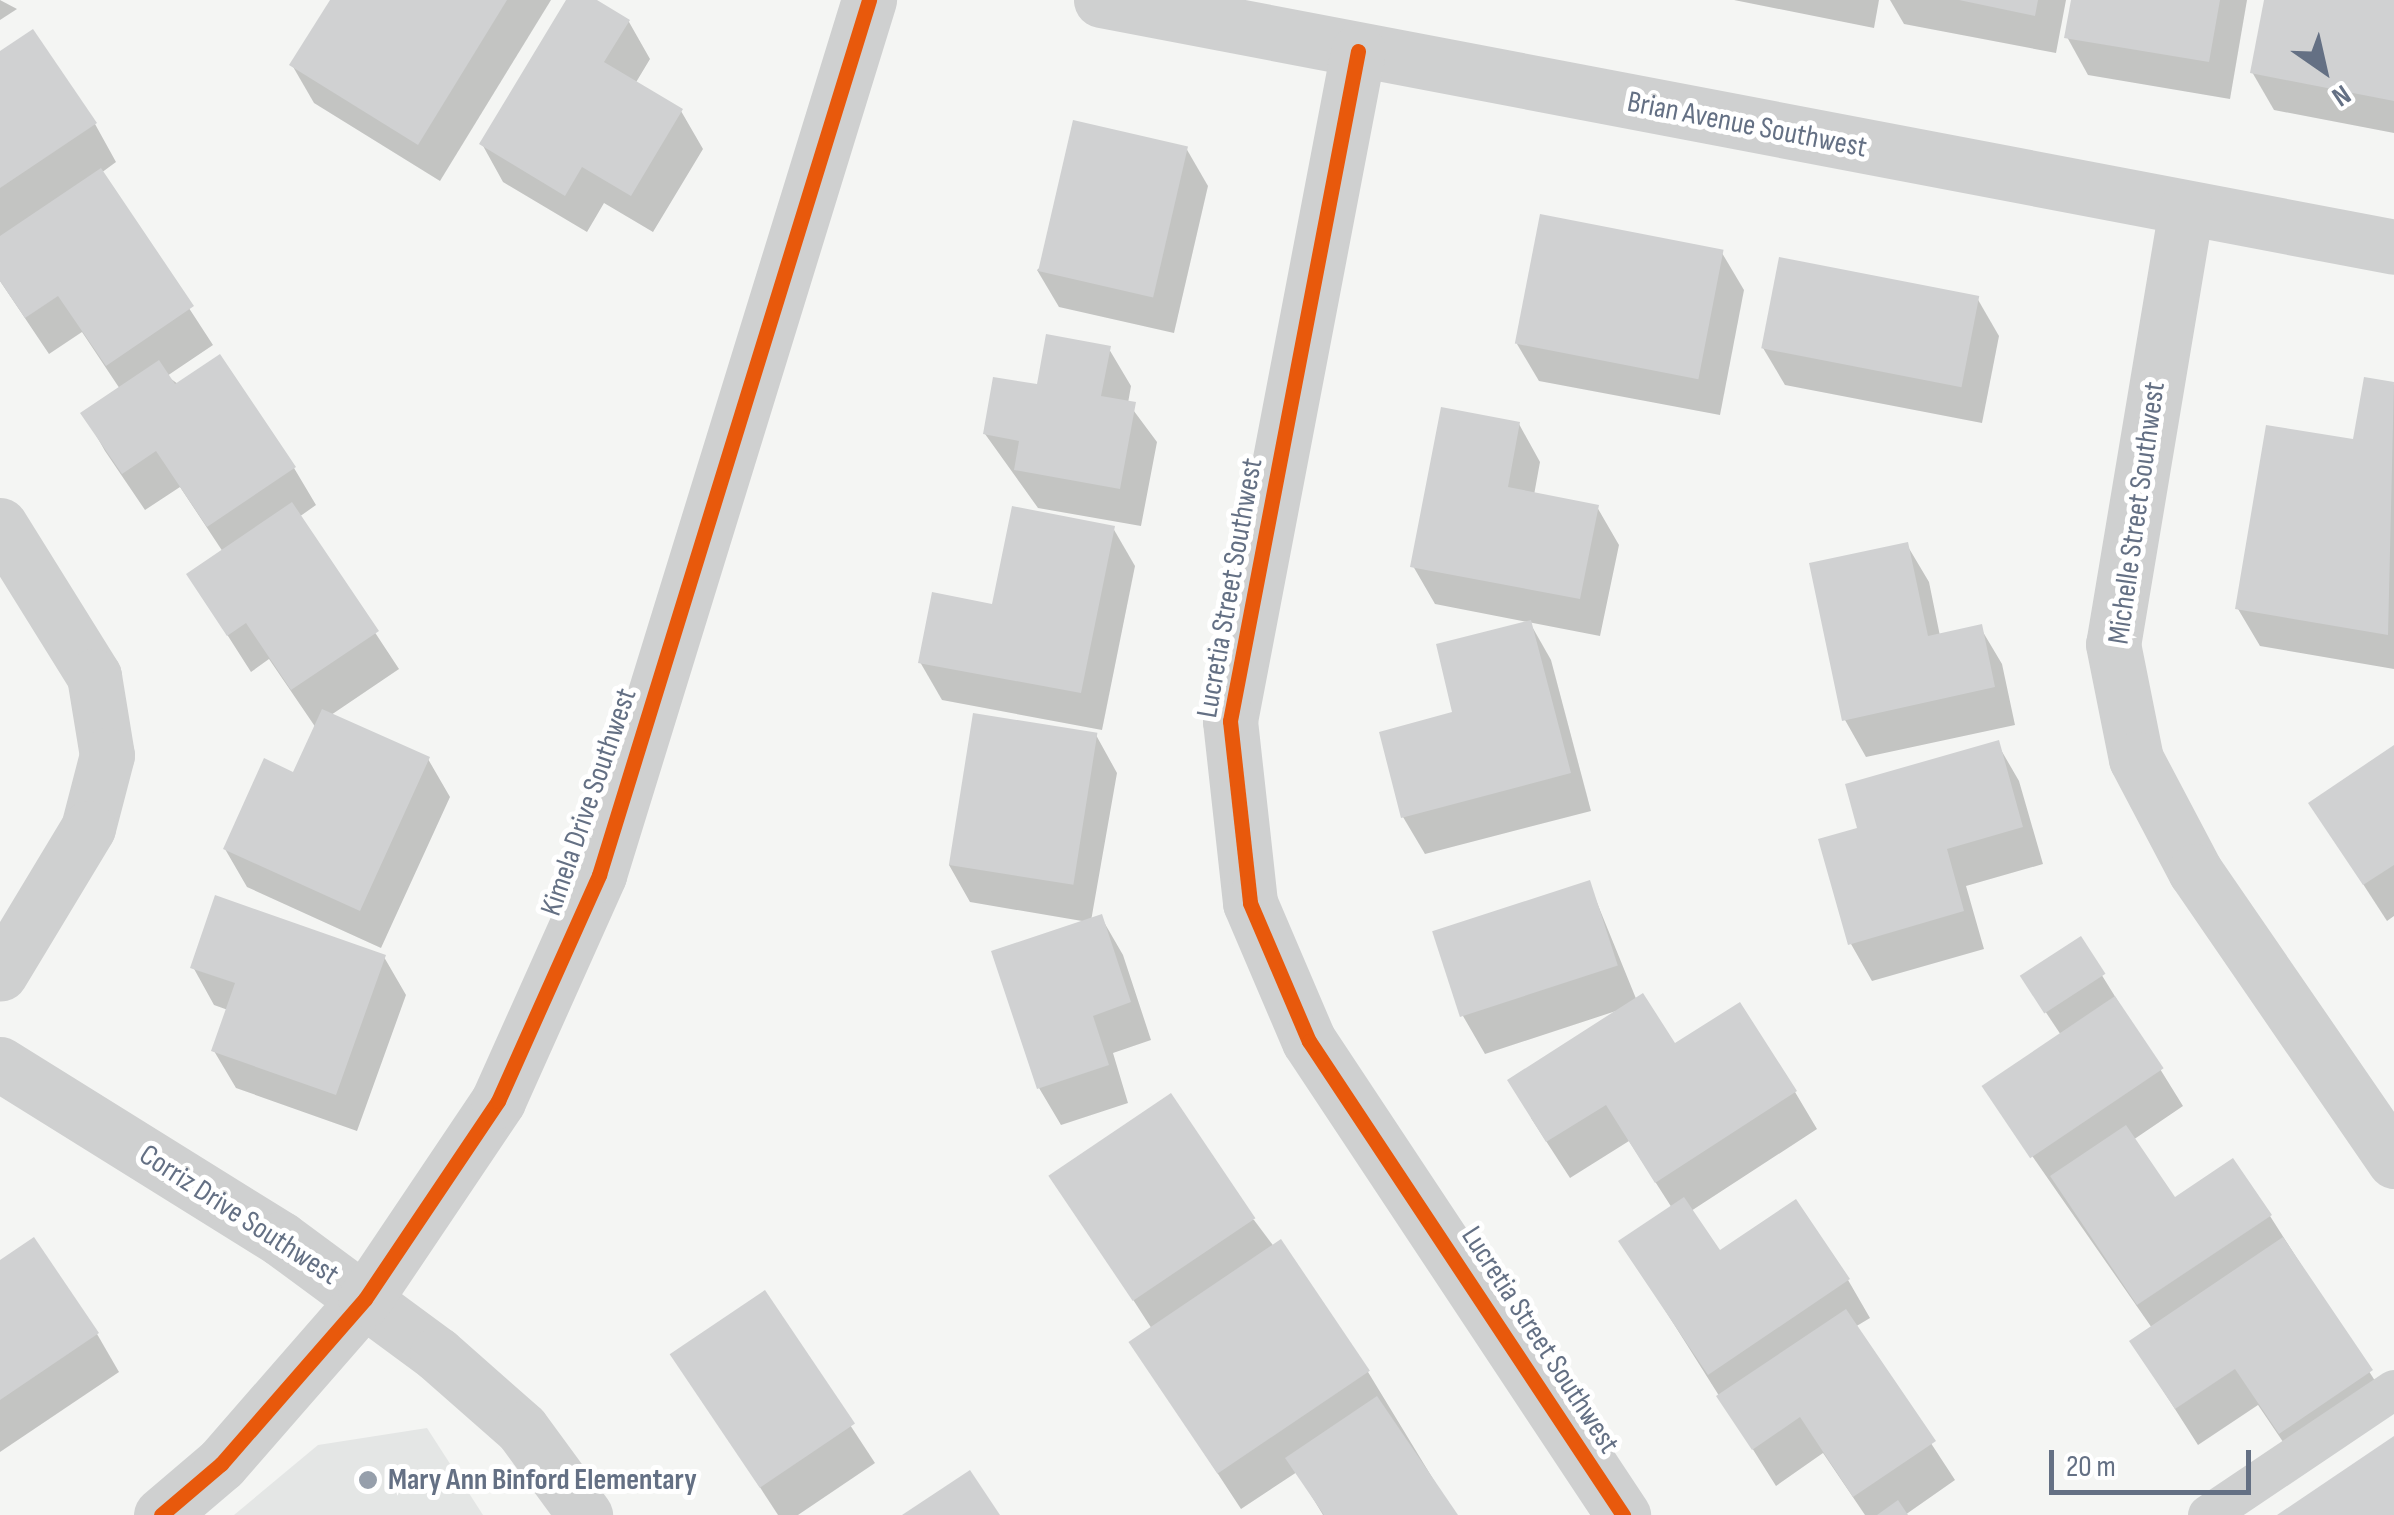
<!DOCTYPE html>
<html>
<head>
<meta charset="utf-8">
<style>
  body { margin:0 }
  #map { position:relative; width:2394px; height:1515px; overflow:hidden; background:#f4f5f3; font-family:"Sofia Sans Condensed",sans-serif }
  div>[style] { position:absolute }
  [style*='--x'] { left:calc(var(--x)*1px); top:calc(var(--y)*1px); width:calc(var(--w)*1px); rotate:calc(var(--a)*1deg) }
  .built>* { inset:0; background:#e4e6e5 }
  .shadow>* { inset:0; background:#0003 }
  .building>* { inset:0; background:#d0d1d2; transform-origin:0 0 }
  .lane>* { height:40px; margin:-20px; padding:0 20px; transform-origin:20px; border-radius:20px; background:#cfd0d0 }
  .street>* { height:55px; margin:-27.5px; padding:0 27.5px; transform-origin:27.5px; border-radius:27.5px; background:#cfd0d0 }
  .cycleway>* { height:15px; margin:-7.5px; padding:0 7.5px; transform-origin:7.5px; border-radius:7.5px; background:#e8590c }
  .dots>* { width:28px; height:28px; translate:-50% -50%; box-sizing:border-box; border:5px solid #fff; border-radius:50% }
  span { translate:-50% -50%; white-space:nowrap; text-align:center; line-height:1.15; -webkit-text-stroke:10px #fff; paint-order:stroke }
  .street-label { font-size:30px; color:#647084 }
  .poi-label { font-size:30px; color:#647084; font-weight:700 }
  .left { translate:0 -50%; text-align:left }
  .north { position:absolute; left:2274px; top:20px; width:100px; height:100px; -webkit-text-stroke:8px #fff; paint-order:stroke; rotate:146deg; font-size:28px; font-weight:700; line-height:40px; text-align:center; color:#647084 }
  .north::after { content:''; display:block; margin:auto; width:35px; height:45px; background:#647084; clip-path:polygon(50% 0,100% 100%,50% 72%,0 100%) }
  .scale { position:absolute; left:2049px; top:1450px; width:202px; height:45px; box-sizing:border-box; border:5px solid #647084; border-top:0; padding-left:12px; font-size:30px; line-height:35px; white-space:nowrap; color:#647084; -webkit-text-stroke:8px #fff; paint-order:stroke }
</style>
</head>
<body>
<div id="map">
  <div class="built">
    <div style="clip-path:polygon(427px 1428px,483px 1515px,234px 1515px,318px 1445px)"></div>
  </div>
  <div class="shadow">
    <div style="clip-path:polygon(0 0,17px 9px,0 20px)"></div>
    <div style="clip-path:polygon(333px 0,551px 0,440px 181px,314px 103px,292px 65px)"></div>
    <div style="clip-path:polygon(569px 0,593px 0,629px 22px,650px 59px,635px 84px,681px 111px,703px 149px,653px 232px,604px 203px,587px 232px,503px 182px,482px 144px)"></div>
    <div style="clip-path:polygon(1734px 0,1879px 0,1874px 28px)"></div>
    <div style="clip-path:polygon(1890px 0,2066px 0,2056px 53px,1904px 24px)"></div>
    <div style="clip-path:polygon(2073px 0,2247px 0,2230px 99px,2088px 75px,2067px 37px)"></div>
    <div style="clip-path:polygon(2266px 0,2394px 0,2394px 133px,2274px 110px,2252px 72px)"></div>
    <div style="clip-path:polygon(0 54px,95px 124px,116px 162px,101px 173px,213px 345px,167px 376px,294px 468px,316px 505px,299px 517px,399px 669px,331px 715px,428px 759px,450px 797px,381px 948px,247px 887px,225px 849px,294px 775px,316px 728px,269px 659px,251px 672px,189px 575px,223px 552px,180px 487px,145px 510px,105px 451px,84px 414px,120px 389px,82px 332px,49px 354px,0 281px)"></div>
    <div style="clip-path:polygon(1186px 148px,1208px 186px,1174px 333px,1059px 307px,1037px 270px)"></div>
    <div style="clip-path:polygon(1722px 253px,1744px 290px,1720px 415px,1539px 381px,1517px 344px)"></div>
    <div style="clip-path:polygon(1977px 298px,1999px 336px,1982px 423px,1785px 385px,1763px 348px)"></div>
    <div style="clip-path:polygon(1109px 349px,1131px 386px,1128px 403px,1157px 442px,1141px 526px,1038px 508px,985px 434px,1039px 387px)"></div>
    <div style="clip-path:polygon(2366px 380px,2394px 385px,2394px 669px,2260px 646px,2238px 609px,2355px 442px)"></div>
    <div style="clip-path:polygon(1519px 424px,1540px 462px,1534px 495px,1597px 507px,1619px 545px,1600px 636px,1435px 604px,1413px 566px)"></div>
    <div style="clip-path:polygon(1113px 528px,1135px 566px,1102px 730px,942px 700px,920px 662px)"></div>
    <div style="clip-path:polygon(1907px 545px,1929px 582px,1940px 636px,1980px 627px,2002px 664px,2015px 725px,1866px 757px,1845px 720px)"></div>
    <div style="clip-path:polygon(1530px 623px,1551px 660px,1591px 811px,1425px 854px,1403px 817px,1455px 714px)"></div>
    <div style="clip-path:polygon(1096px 735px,1117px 773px,1091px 921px,1101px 917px,1123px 955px,1151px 1040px,1113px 1053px,1128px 1103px,1061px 1125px,1039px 1088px,1088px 922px,970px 902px,949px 865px)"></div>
    <div style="clip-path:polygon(1997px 743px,2019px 781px,2043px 864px,1966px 886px,1984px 949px,1872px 981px,1851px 944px,1860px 830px)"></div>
    <div style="clip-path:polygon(2394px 748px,2394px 916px,2387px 921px,2311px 804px)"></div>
    <div style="clip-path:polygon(1589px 883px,1637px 1001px,1674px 1046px,1795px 1092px,1817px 1129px,1691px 1211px,1720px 1253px,1848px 1280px,1870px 1318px,1855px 1327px,1955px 1480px,1905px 1515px,1865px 1515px,1823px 1453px,1776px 1486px,1622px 1242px,1672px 1208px,1629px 1141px,1570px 1178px,1531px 1118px,1619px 1010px,1485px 1054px,1463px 1016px,1435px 934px)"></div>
    <div style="clip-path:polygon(2080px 940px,2183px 1106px,2133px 1140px,2174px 1201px,2270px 1216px,2393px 1409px,2302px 1470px,2258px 1405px,2198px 1445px,2132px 1342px,2152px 1328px,1984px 1087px,2061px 1035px,2035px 996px)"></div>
    <div style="clip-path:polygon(384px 957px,406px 995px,357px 1131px,236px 1088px,214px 1051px,228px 1010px,214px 1005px,193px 967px)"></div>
    <div style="clip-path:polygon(1053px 1176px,1254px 1220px,1368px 1372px,1455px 1515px,1323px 1515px,1297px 1472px,1241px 1509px,1132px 1343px,1152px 1329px)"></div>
    <div style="clip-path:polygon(0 1263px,97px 1334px,119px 1372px,0 1452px)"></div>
    <div style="clip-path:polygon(764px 1294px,875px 1463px,798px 1515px,778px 1515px,674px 1355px)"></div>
  </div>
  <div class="building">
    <div style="clip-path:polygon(330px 0,507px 0,418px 145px,289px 65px)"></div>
    <div style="clip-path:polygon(566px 0,597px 0,630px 20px,604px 62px,683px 109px,631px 196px,582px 167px,565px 196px,479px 144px)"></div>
    <div style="clip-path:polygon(1959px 0,2038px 0,2035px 16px)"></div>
    <div style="clip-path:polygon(2071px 0,2220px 0,2209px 62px,2064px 38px)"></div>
    <div style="clip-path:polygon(2264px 0,2394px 0,2394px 101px,2250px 73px)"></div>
    <div style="clip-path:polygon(33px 29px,97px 123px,0 188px,0 51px)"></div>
    <div style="left:1073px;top:120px;width:118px;height:155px;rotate:13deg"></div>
    <div style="clip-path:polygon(101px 168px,194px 306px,106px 366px,58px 296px,25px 318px,0 281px,0 236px)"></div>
    <div style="left:1540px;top:214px;width:187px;height:132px;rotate:11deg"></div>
    <div style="left:1779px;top:257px;width:204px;height:93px;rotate:11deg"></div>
    <div style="clip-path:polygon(1046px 334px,1111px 346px,1101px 396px,1136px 402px,1120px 489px,1014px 470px,1019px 441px,983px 434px,993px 377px,1037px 384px)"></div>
    <div style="clip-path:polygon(220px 354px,296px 467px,207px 527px,156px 451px,122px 474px,80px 413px,159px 360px,175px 384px)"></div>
    <div style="clip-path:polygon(2364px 377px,2394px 382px,2388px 635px,2235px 609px,2266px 425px,2353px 439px)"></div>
    <div style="clip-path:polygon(1441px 407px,1520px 422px,1508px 487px,1599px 505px,1580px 599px,1410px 567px)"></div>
    <div style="clip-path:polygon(292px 502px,379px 631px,291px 690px,246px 623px,227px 636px,186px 574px)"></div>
    <div style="clip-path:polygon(1012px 506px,1115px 526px,1081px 693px,918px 663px,932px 592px,992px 604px)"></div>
    <div style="clip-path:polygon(1908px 542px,1928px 636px,1982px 624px,1995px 687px,1842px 721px,1809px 563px)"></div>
    <div style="clip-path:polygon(1531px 620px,1571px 773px,1401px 818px,1379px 732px,1452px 712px,1436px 644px)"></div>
    <div style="clip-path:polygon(322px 709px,430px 757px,360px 911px,223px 849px,264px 758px,293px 772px)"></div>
    <div style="left:973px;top:713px;width:126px;height:154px;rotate:9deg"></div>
    <div style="clip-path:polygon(1999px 740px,2023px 827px,1947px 849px,1964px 911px,1848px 945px,1818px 839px,1857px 828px,1845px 784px)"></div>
    <div style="clip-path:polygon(2394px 745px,2394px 865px,2363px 885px,2308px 803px)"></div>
    <div style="left:1590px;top:880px;width:90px;height:166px;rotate:72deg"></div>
    <div style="clip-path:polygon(215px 895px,386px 955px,336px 1095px,211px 1051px,235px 983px,190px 968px)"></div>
    <div style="clip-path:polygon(1102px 914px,1131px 1002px,1093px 1016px,1109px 1065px,1037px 1089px,991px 951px)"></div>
    <div style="left:2081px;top:936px;width:45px;height:73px;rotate:57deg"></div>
    <div style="clip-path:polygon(1643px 993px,1675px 1043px,1740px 1002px,1797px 1091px,1655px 1183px,1606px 1105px,1546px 1142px,1507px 1080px)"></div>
    <div style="left:2115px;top:996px;width:87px;height:161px;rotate:56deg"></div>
    <div style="left:1171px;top:1093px;width:151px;height:148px;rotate:56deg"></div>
    <div style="clip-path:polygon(2126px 1125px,2175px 1197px,2233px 1158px,2272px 1215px,2137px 1305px,2050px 1176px)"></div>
    <div style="clip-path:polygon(1684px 1197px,1720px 1250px,1796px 1199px,1850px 1279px,1708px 1375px,1618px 1241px)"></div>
    <div style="clip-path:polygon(34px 1237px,99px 1333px,0 1400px,0 1260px)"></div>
    <div style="clip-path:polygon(2283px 1237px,2373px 1370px,2279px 1434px,2235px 1369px,2175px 1409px,2129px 1341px)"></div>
    <div style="left:1281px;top:1239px;width:159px;height:184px;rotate:56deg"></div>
    <div style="left:765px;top:1290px;width:161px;height:115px;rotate:56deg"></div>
    <div style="clip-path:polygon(1846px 1309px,1936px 1441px,1853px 1497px,1800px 1417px,1752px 1450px,1716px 1396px)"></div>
    <div style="clip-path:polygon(1377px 1396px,1458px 1515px,1324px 1515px,1285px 1458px)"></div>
    <div style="clip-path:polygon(2394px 1436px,2394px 1515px,2277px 1515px)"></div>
    <div style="clip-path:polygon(970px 1470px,1000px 1515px,902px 1515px)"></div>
    <div style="clip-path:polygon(1898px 1500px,1908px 1515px,1877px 1515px)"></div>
  </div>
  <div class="lane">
    <div style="--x:2208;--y:1515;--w:224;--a:-33.9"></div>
  </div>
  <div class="street">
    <div style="--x:1101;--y:0;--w:1316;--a:10.81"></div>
    <div style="--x:1358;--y:51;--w:682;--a:100.82"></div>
    <div style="--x:1230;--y:721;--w:183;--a:83.7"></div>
    <div style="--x:1250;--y:903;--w:150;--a:66.9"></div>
    <div style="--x:1309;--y:1041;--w:569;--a:56.48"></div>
    <div style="--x:2186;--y:209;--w:441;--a:99.5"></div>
    <div style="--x:2113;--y:644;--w:117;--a:78.7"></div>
    <div style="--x:2136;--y:759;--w:127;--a:62.2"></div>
    <div style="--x:2195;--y:871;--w:352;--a:55.5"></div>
    <div style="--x:0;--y:525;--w:178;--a:58.1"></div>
    <div style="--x:94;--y:676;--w:80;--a:80.7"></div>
    <div style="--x:107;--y:755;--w:75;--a:104.6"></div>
    <div style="--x:88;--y:828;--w:170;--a:121.1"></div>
    <div style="--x:0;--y:1064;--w:331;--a:31.9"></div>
    <div style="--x:281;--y:1239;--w:194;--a:36.4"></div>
    <div style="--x:437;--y:1354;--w:113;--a:41.4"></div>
    <div style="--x:522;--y:1429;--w:107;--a:53.8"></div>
    <div style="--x:161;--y:1515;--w:79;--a:-40.4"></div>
    <div style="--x:221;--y:1464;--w:219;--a:-48.9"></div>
    <div style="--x:365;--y:1299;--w:239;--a:-56.1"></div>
    <div style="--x:498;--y:1101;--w:248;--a:-65.9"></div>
    <div style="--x:599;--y:875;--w:916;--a:-72.85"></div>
  </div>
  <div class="cycleway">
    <div style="--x:1358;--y:51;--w:682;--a:100.82"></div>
    <div style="--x:1230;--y:721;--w:183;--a:83.7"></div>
    <div style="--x:1250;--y:903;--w:150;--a:66.9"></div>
    <div style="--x:1309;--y:1041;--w:569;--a:56.48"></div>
    <div style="--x:161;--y:1515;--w:79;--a:-40.4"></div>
    <div style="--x:221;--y:1464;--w:219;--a:-48.9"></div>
    <div style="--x:365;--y:1299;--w:239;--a:-56.1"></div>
    <div style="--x:498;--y:1101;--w:248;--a:-65.9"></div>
    <div style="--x:599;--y:875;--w:916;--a:-72.85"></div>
  </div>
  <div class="dots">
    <div style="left:368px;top:1480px;background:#969fab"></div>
  </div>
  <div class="street-label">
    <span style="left:1747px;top:125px;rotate:11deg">Brian Avenue Southwest</span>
    <span style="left:2137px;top:513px;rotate:-82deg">Michelle Street Southwest</span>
    <span style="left:1230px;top:588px;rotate:-80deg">Lucretia Street Southwest</span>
    <span style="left:589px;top:802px;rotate:-71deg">Kimela Drive Southwest</span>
    <span style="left:239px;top:1215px;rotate:33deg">Corriz Drive Southwest</span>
    <span style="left:1540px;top:1340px;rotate:57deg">Lucretia Street Southwest</span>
  </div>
  <div class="poi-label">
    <span class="left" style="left:388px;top:1480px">Mary Ann Binford Elementary</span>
  </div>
  <div class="north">N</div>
  <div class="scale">20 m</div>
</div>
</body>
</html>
